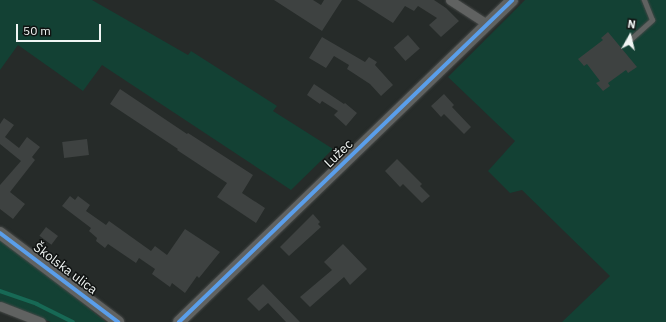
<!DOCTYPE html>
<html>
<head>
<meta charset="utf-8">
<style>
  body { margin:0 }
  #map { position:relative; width:666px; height:322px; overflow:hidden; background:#262b29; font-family:"IBM Plex Sans",sans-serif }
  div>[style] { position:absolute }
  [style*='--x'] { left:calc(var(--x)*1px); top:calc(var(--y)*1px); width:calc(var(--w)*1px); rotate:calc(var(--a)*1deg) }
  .green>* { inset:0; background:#134134 }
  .stream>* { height:3.5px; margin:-1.75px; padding:0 1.75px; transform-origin:1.75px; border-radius:1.75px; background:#176955 }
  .building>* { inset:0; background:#3e4241; transform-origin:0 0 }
  .roads { filter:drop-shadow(0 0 1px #454847) drop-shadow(0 0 1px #454847) }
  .service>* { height:4.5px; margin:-2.25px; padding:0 2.25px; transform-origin:2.25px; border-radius:2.25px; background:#606261 }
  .minor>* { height:9px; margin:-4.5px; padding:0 4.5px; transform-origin:4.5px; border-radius:4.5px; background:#606261 }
  .tertiary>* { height:12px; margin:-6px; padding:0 6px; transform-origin:6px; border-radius:6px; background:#606261 }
  .cycleway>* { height:4px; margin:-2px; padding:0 2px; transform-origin:2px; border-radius:2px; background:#5a9eea }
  span { translate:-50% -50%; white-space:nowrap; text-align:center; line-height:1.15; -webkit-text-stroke:3px #101312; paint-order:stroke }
  .street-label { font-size:13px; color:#f0f5f3 }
  .north { position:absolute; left:610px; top:16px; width:40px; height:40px; -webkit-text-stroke:3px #101312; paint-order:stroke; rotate:8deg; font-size:11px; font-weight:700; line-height:16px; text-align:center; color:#f0f5f3 }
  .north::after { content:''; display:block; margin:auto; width:14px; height:18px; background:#f0f5f3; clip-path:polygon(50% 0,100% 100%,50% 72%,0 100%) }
  .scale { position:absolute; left:16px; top:24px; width:85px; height:18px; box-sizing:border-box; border:2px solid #f0f5f3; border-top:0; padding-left:5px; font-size:12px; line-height:14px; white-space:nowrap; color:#f0f5f3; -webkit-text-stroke:3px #101312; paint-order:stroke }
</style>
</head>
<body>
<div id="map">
  <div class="green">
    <div style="clip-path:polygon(0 0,92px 0,188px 55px,191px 51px,277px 106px,273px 111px,333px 149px,291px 190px,102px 65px,83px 91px,18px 45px,0 70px)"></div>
    <div style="clip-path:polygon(525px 0,666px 0,666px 322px,562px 322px,610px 276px,522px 190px,510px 193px,488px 171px,515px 141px,448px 77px)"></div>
    <div style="clip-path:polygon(0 240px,36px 266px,106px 322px,51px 322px,0 302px)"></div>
  </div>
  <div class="stream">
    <div style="--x:0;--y:291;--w:39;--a:19"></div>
    <div style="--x:37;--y:304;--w:40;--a:26.6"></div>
  </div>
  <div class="building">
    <div style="clip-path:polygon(274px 0,313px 0,321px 5px,324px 0,342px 0,322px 31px)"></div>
    <div style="clip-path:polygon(357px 0,434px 0,446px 8px,459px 21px,441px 37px,429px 25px,437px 18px,418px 6px,414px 11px,405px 6px,393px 23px)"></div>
    <div style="clip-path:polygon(608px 32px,637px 67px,628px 73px,626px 70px,608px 83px,610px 86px,603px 91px,596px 83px,600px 81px,587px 64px,584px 66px,578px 59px,603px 40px,601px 38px)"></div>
    <div style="left:408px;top:35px;width:18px;height:19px;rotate:49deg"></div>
    <div style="clip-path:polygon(322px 37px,365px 62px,369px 57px,377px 62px,375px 65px,393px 85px,381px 96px,370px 84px,347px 69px,349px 65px,334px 56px,326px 68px,309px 58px)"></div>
    <div style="clip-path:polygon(314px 84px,344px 104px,345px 103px,357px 113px,346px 126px,334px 115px,338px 111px,322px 101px,320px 104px,307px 95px)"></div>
    <div style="clip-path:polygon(120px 89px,187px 134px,188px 133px,253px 175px,242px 193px,265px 208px,256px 223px,217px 197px,227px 183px,177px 150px,178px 149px,110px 104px)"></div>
    <div style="clip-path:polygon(444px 94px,454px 105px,452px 107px,471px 127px,464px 134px,444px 114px,441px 117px,431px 106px)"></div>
    <div style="clip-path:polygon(4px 118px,14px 125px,5px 137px,19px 148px,27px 137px,40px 147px,32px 157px,35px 160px,10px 192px,25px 204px,13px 219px,0 209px,0 185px,21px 161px,0 144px,0 124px)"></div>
    <div style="left:87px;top:139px;width:16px;height:25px;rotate:83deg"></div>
    <div style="clip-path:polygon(397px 159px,422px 184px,420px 186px,430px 196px,422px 203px,403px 184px,400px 187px,385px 171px)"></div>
    <div style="clip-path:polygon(70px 196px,75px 200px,78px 196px,90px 205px,86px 211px,106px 225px,109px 221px,151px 251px,155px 246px,167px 255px,185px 229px,220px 252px,199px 278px,197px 276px,185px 293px,172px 283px,170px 287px,152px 274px,155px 269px,139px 258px,136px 263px,108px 244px,105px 248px,96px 241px,97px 238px,89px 231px,91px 228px,62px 206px)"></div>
    <div style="clip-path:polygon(313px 214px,320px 222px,318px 224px,321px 227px,289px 256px,280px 247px)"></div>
    <div style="left:46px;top:227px;width:15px;height:11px;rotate:37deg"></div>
    <div style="clip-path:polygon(343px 244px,367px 269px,350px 285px,344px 277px,310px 307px,300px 297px,332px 270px,324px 262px)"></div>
    <div style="clip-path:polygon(263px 284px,300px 322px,286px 322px,268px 303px,259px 311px,247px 299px)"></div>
  </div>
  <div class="roads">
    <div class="service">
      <div style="--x:632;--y:38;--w:27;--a:-42"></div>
      <div style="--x:652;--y:20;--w:22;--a:-112"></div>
    </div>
    <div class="minor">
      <div style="--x:450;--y:0;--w:44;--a:33"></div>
      <div style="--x:0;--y:306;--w:44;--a:21.3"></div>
    </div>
    <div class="tertiary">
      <div style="--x:0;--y:233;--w:148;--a:37"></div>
      <div style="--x:179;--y:322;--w:463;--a:-44"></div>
    </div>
  </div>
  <div class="cycleway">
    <div style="--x:0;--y:233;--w:148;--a:37"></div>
    <div style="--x:179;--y:322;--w:463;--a:-44"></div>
  </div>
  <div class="street-label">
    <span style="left:339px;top:154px;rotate:-44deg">Lužec</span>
    <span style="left:65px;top:269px;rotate:37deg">Školska ulica</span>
  </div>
  <div class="north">N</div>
  <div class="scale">50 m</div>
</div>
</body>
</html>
